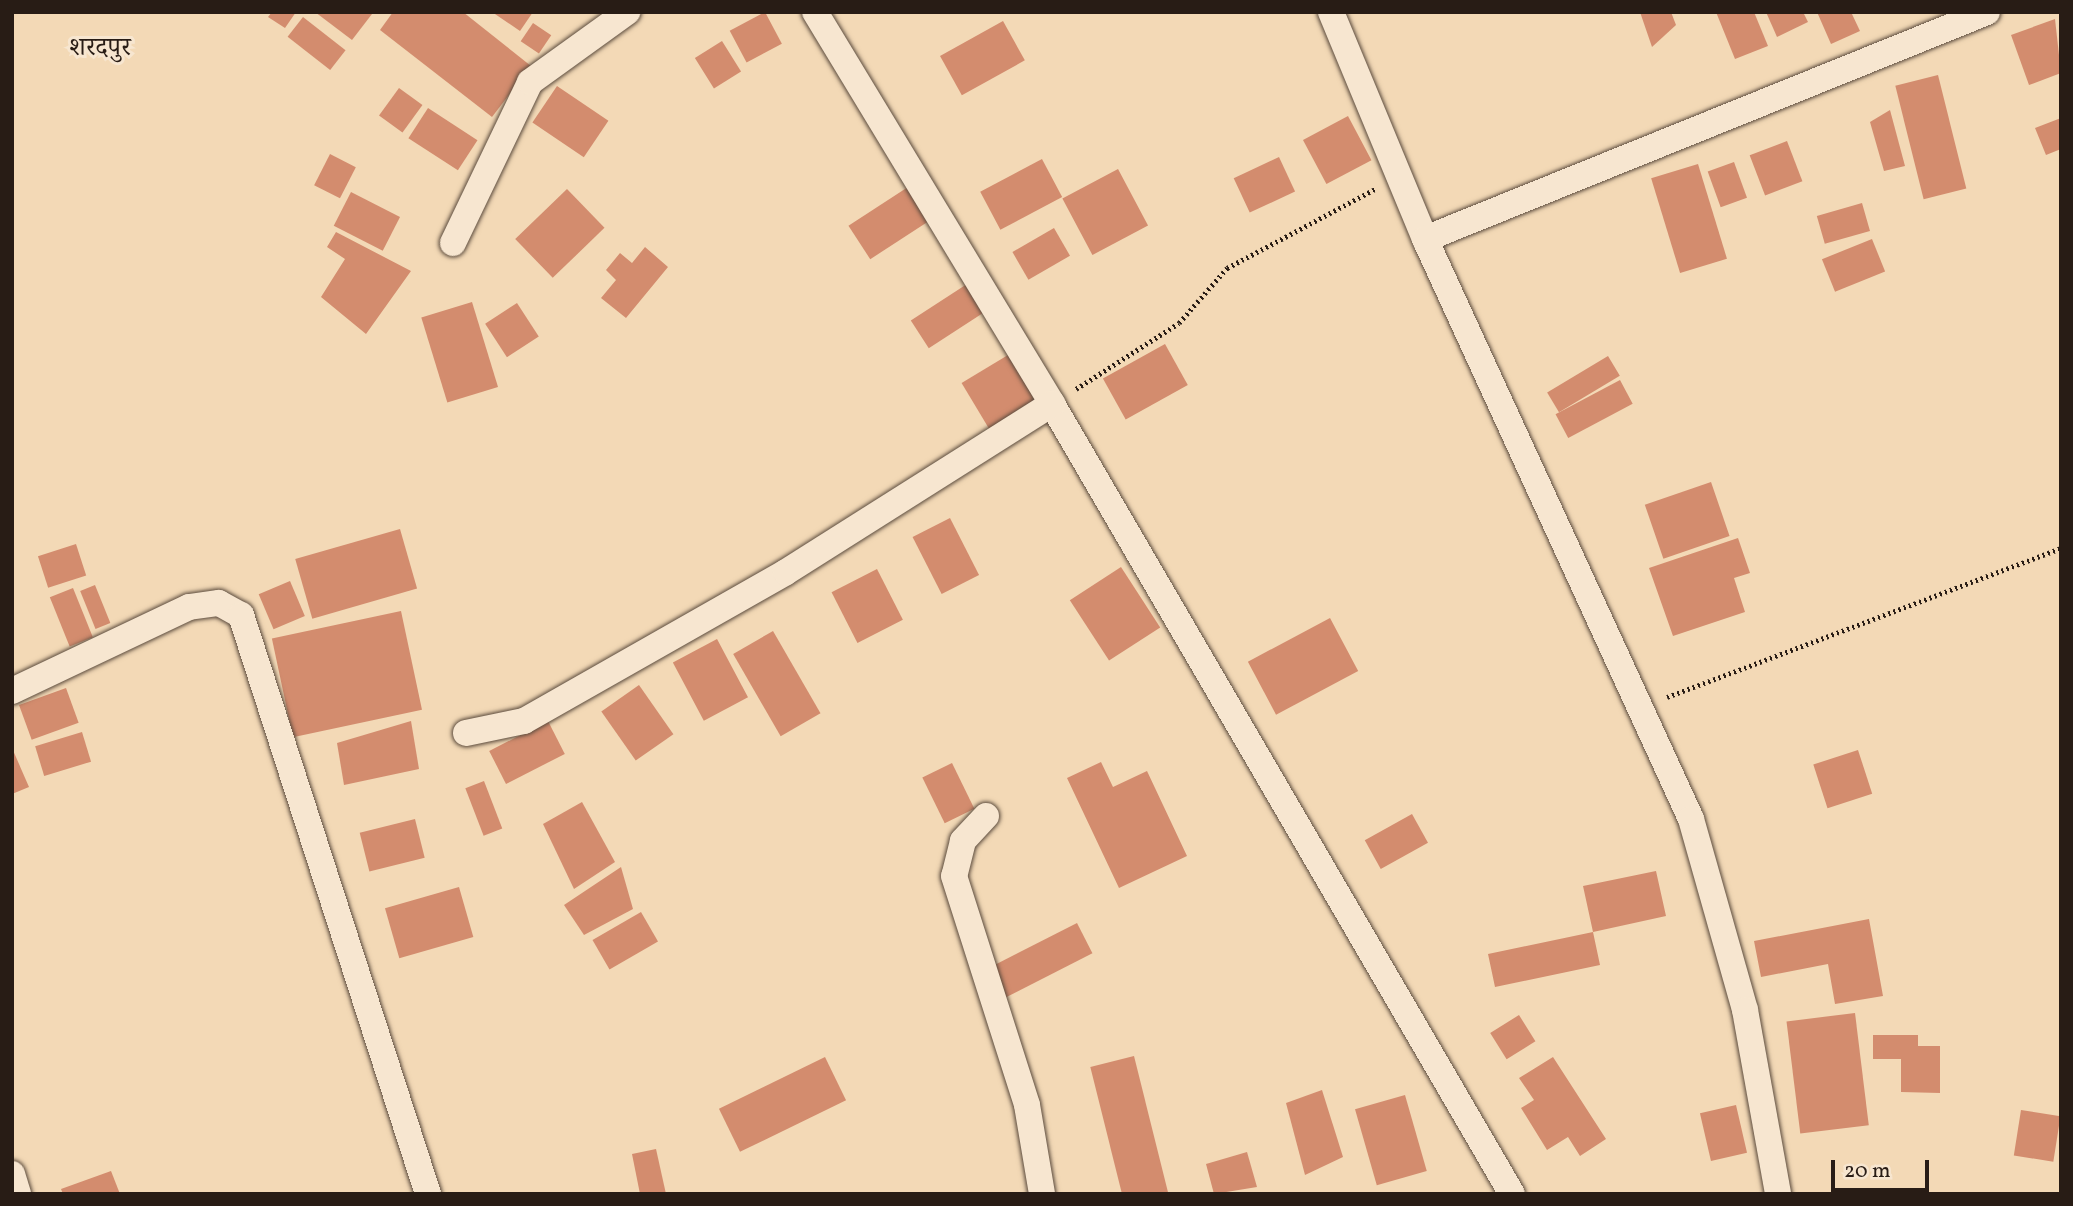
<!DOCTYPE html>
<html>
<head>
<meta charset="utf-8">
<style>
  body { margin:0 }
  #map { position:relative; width:2073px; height:1206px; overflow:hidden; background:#f3d9b6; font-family:Vollkorn,"Noto Serif Devanagari",serif }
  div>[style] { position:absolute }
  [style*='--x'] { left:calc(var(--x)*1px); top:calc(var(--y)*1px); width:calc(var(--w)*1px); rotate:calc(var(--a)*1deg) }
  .building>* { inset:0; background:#d38c6e; transform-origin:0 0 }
  .path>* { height:4.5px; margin-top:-2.25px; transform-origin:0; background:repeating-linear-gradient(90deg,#281c15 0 2px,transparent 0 5.5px) }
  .roads { filter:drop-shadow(0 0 2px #5b4b3d) drop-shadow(0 0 2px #5b4b3d) }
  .minor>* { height:26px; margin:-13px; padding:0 13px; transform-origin:13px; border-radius:13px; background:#f7e6d0 }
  span { translate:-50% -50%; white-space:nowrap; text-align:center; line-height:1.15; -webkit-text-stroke:6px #f7e6d0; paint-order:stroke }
  .neighbourhood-label { font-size:26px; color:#281c15 }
  .frame { position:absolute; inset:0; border:14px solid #281c15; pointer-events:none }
  .scale { position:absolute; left:1831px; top:1160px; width:98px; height:32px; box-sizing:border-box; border:4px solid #281c15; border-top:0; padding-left:9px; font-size:21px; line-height:24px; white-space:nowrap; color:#281c15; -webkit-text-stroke:5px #f7e6d0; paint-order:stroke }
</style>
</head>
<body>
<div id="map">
  <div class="building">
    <div style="clip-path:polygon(272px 12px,296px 12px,285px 28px,268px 17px)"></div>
    <div style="clip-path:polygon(315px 12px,370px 12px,372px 14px,352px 40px)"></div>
    <div style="clip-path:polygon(393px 12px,463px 12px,531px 66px,492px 117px,380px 30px)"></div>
    <div style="clip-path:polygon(492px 12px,533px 12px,520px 31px)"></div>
    <div style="left:765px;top:12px;width:36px;height:40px;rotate:62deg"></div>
    <div style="clip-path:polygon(1640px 12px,1671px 12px,1676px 25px,1652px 47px)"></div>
    <div style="clip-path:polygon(1716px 12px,1754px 12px,1768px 46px,1735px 59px)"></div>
    <div style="clip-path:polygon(1766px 12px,1803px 12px,1808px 22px,1777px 37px)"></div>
    <div style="clip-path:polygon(1817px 12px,1851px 12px,1860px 31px,1831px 44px)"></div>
    <div style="left:303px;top:17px;width:54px;height:25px;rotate:38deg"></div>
    <div style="clip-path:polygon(2055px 19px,2061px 73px,2029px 85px,2011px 35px)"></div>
    <div style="left:1003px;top:21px;width:45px;height:72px;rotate:61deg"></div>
    <div style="left:533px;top:23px;width:22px;height:22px;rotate:34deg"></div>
    <div style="left:722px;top:41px;width:36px;height:32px;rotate:58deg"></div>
    <div style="left:1938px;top:75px;width:117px;height:44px;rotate:76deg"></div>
    <div style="left:557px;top:86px;width:62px;height:44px;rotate:34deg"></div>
    <div style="left:399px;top:88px;width:29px;height:34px;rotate:36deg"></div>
    <div style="left:428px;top:108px;width:59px;height:36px;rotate:33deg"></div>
    <div style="clip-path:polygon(1890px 110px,1905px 166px,1884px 171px,1870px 122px)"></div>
    <div style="left:1348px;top:116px;width:50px;height:51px;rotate:62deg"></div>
    <div style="clip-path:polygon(2061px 118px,2061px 149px,2046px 155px,2035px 128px)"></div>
    <div style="left:1787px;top:141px;width:43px;height:40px;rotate:69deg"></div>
    <div style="left:330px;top:154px;width:29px;height:35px;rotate:27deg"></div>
    <div style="left:1279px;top:157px;width:38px;height:50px;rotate:65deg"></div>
    <div style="left:1042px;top:159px;width:43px;height:70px;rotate:62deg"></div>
    <div style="left:1734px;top:162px;width:38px;height:28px;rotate:70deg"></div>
    <div style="left:1698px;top:164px;width:99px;height:49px;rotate:73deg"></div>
    <div style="left:1118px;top:169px;width:64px;height:63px;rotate:62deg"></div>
    <div style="left:908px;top:187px;width:40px;height:71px;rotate:57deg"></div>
    <div style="left:567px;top:189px;width:54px;height:72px;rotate:46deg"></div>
    <div style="left:351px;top:192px;width:55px;height:38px;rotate:27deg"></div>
    <div style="left:1862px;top:203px;width:29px;height:47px;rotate:74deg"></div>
    <div style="left:1054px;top:228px;width:32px;height:48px;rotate:60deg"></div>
    <div style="clip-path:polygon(336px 232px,411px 271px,366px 334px,321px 297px,345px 259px,327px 247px)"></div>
    <div style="left:1872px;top:239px;width:35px;height:54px;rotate:68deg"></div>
    <div style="clip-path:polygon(645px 247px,668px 267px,626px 318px,601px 298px,616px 280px,606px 270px,620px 253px,632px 263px)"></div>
    <div style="left:967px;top:284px;width:33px;height:67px;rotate:57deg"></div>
    <div style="left:472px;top:302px;width:89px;height:53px;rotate:73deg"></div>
    <div style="left:517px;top:303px;width:40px;height:38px;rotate:57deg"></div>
    <div style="left:1165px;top:344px;width:47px;height:71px;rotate:61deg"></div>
    <div style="left:1013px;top:352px;width:56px;height:60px;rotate:59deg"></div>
    <div style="left:1608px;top:356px;width:23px;height:71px;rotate:59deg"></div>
    <div style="left:1620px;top:380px;width:27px;height:73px;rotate:62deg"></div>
    <div style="left:1711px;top:482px;width:57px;height:70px;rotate:71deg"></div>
    <div style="left:950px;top:518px;width:64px;height:42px;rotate:63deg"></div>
    <div style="left:400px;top:529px;width:62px;height:109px;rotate:74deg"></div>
    <div style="clip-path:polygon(1738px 538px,1750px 573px,1734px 578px,1745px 612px,1673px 636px,1649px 568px)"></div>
    <div style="left:76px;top:544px;width:33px;height:40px;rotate:72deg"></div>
    <div style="left:1121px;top:567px;width:72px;height:61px;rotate:57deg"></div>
    <div style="left:877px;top:569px;width:57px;height:51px;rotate:63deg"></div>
    <div style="left:290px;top:581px;width:38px;height:34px;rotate:67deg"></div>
    <div style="left:95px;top:585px;width:41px;height:16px;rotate:68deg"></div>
    <div style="left:73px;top:588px;width:53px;height:25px;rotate:68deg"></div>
    <div style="left:401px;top:611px;width:101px;height:132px;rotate:78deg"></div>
    <div style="left:1330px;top:618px;width:60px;height:93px;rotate:62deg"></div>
    <div style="left:773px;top:631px;width:95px;height:46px;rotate:60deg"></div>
    <div style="left:717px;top:639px;width:66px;height:50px;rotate:62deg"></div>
    <div style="left:639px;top:685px;width:60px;height:46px;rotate:55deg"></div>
    <div style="left:66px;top:688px;width:37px;height:50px;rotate:70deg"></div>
    <div style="clip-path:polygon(411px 721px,419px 769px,344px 785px,337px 743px)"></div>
    <div style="left:548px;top:721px;width:37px;height:66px;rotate:63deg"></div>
    <div style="left:82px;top:732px;width:31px;height:49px;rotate:73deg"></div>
    <div style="clip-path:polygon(12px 748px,29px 787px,12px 794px)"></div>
    <div style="left:1858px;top:750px;width:46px;height:47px;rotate:72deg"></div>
    <div style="clip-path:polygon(1101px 762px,1113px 787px,1147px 771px,1187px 856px,1119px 888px,1067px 778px)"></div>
    <div style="left:952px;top:763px;width:51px;height:33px;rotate:64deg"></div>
    <div style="left:484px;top:781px;width:51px;height:20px;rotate:69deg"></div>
    <div style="clip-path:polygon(582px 802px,615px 862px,574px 889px,543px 824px)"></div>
    <div style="left:1412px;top:814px;width:33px;height:54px;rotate:61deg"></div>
    <div style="left:415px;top:819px;width:40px;height:57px;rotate:76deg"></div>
    <div style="clip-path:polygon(621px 867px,633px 909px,584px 935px,564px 905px)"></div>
    <div style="clip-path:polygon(1656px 871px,1666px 916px,1593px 932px,1600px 965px,1495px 987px,1488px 954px,1593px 932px,1583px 886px)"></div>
    <div style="left:459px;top:887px;width:52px;height:77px;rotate:74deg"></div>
    <div style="left:641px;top:912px;width:34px;height:56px;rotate:60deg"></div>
    <div style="clip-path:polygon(1869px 919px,1883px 996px,1835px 1004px,1828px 964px,1761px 977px,1754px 941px)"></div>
    <div style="left:1077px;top:923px;width:34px;height:98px;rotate:63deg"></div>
    <div style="left:1855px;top:1013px;width:113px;height:69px;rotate:83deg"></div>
    <div style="left:1519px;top:1015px;width:31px;height:34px;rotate:58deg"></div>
    <div style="clip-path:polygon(1873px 1035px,1918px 1035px,1918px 1046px,1940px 1046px,1940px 1093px,1901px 1092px,1901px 1059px,1873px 1059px)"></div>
    <div style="left:1134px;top:1056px;width:142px;height:45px;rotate:76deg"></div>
    <div style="left:825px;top:1057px;width:48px;height:118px;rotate:64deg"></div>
    <div style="clip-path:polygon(1553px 1057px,1606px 1139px,1580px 1156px,1568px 1137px,1547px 1150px,1521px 1108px,1534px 1100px,1519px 1078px)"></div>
    <div style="clip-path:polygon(1322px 1090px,1343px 1157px,1305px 1175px,1286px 1103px)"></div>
    <div style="left:1405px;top:1095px;width:79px;height:52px;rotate:74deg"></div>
    <div style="left:1736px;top:1105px;width:49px;height:37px;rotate:77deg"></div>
    <div style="left:2021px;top:1110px;width:40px;height:46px;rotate:9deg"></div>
    <div style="clip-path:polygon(656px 1149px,666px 1194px,640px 1194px,632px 1154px)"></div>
    <div style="clip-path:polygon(1247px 1152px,1257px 1187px,1214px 1194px,1206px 1164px)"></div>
    <div style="clip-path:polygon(111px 1171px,120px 1194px,63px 1194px,61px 1189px)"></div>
  </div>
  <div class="path">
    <div style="--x:1076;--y:389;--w:122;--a:-32.7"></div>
    <div style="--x:1179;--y:323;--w:73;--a:-48.9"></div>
    <div style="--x:1227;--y:268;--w:168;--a:-28.1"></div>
    <div style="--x:1667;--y:697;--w:421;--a:-20.7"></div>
  </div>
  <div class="roads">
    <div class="minor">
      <div style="--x:815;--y:12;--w:458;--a:58.8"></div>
      <div style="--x:1052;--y:404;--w:914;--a:59.79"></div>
      <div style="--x:1331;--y:12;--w:246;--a:67.5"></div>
      <div style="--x:1425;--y:239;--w:638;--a:65.36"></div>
      <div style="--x:1691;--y:819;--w:198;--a:74.2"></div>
      <div style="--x:1745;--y:1010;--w:187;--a:79.8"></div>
      <div style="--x:1425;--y:239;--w:606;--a:-21.99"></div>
      <div style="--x:453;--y:243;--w:178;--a:-64.4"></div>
      <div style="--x:530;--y:82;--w:120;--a:-35.8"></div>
      <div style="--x:12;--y:691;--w:196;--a:-25.4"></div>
      <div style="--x:189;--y:607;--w:30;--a:-8"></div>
      <div style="--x:219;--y:603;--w:25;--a:29"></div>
      <div style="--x:241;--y:615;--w:608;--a:72.1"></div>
      <div style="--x:466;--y:733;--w:59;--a:-11.7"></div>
      <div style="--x:524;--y:721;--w:301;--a:-29.6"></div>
      <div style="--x:786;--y:572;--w:315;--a:-32.3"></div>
      <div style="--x:986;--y:816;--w:34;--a:133"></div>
      <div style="--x:963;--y:841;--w:36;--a:104"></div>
      <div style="--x:954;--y:876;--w:240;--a:72.3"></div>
      <div style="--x:1027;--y:1105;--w:90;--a:80.4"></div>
      <div style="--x:12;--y:1174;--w:21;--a:73"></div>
    </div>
  </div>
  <div class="neighbourhood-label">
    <span style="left:100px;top:49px">शरदपुर</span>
  </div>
  <div class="frame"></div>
  <div class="scale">20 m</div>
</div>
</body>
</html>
